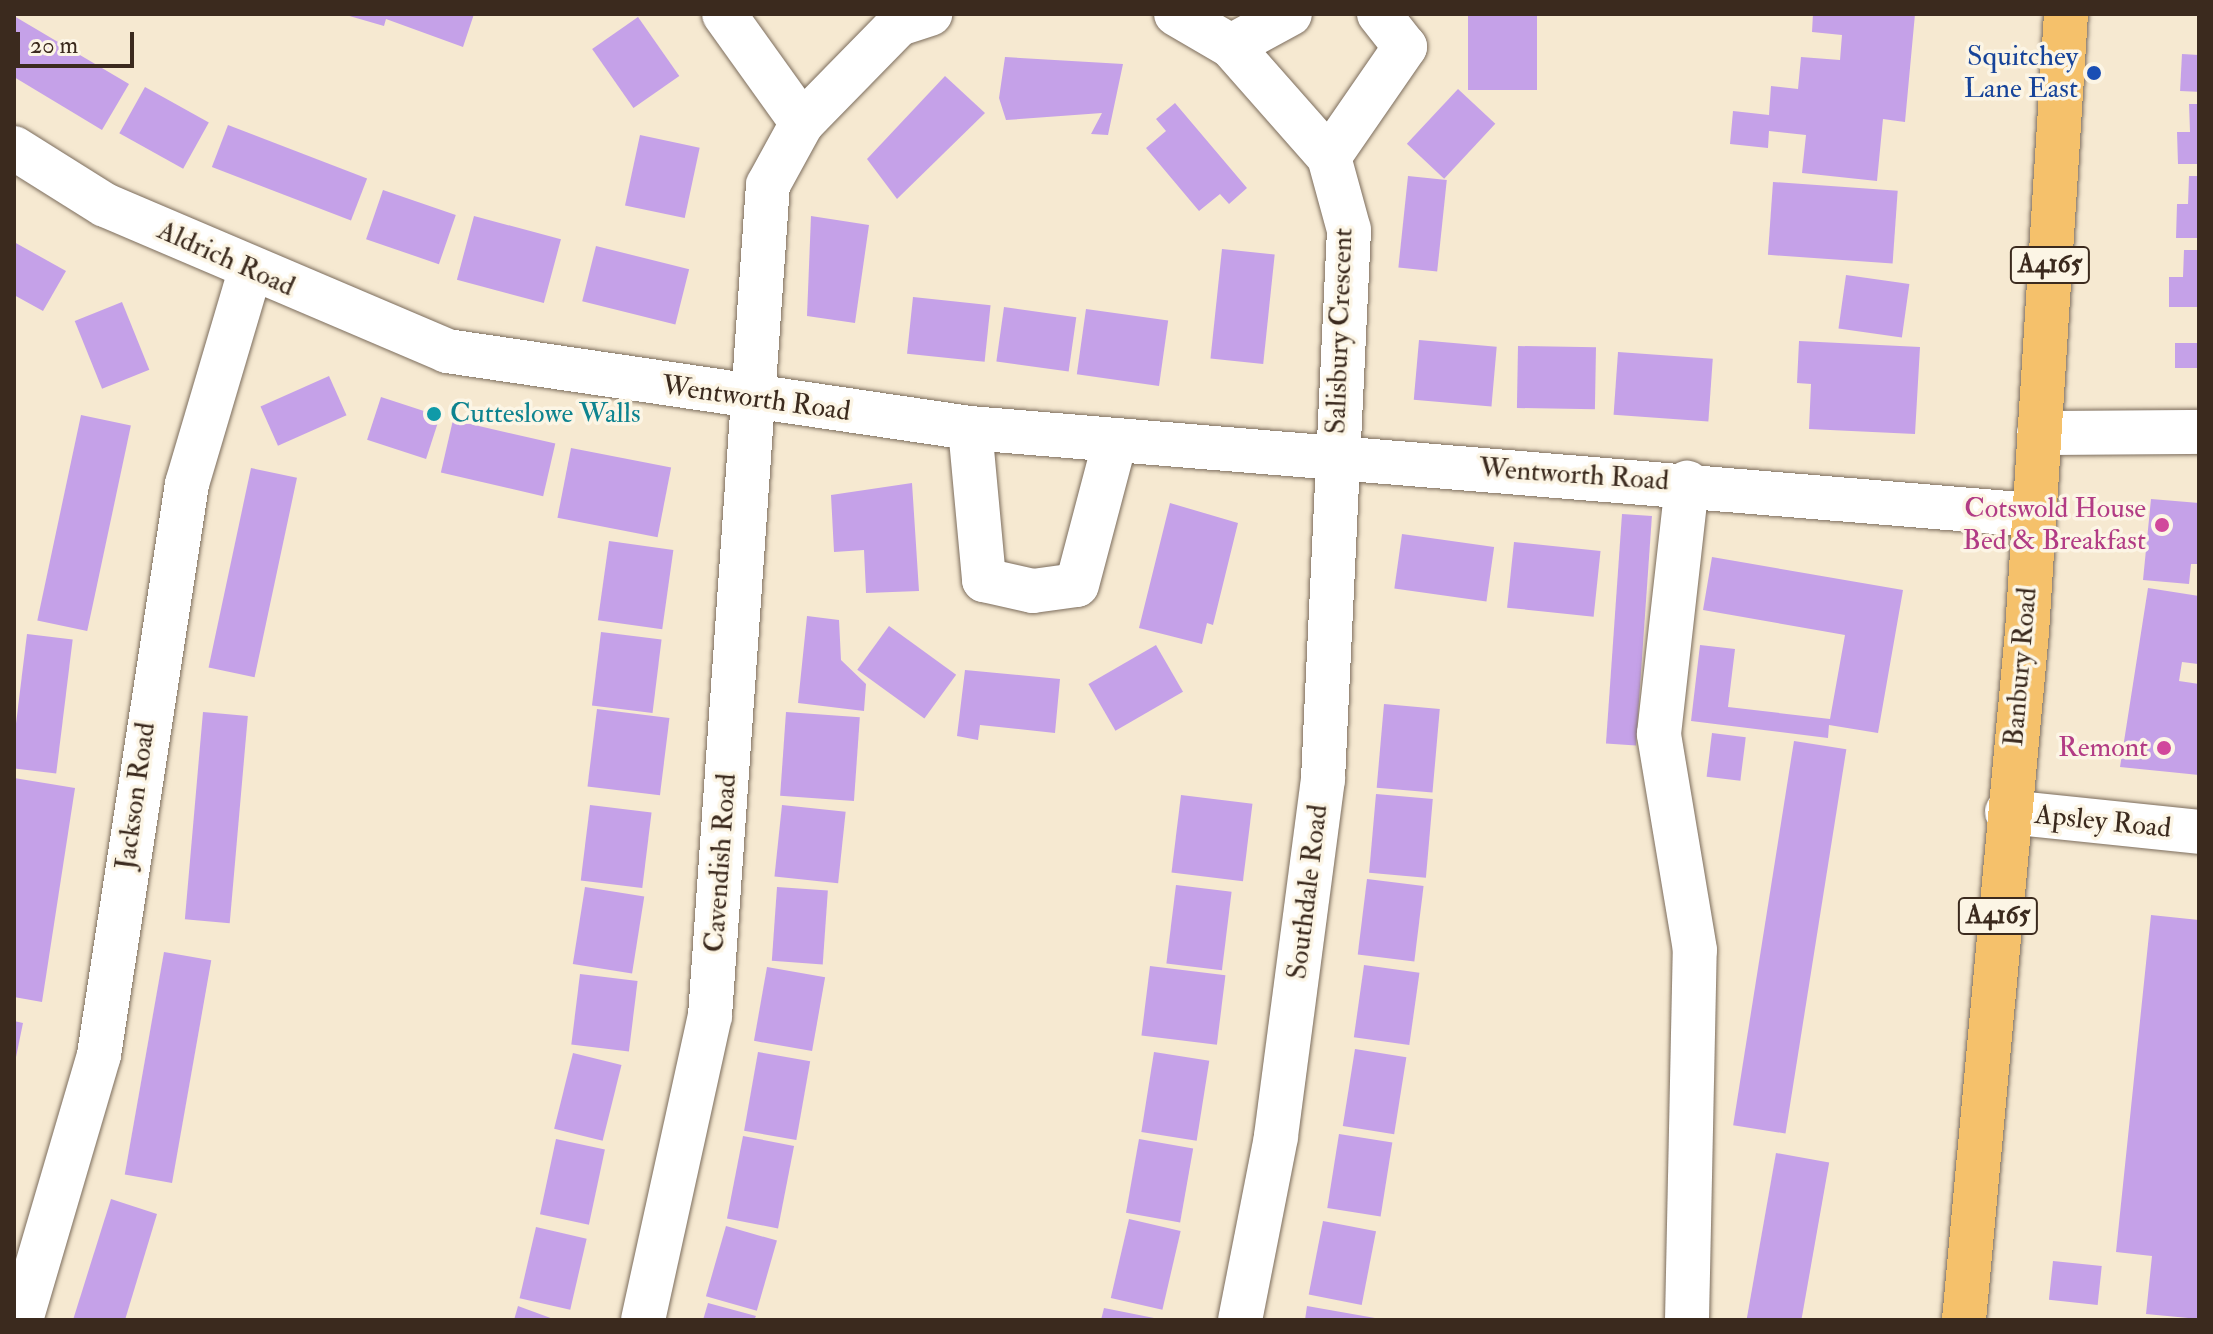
<!DOCTYPE html>
<html>
<head>
<meta charset="utf-8">
<style>
  body { margin:0 }
  #map { position:relative; width:2213px; height:1334px; overflow:hidden; background:#f6e9d1; font-family:"IM FELL Double Pica",serif }
  div>[style] { position:absolute }
  [style*='--x'] { left:calc(var(--x)*1px); top:calc(var(--y)*1px); width:calc(var(--w)*1px); rotate:calc(var(--a)*1deg) }
  .building>* { inset:0; background:#c5a1e8; transform-origin:0 0 }
  .roads { filter:drop-shadow(0 0 2px #7c6d5d) drop-shadow(0 0 2px #7c6d5d) }
  .minor>* { height:44px; margin:-22px; padding:0 22px; transform-origin:22px; border-radius:22px; background:#fff }
  .major>* { height:44px; margin:-22px; padding:0 22px; transform-origin:22px; border-radius:22px; background:#f5c16b }
  .dots>* { width:22px; height:22px; translate:-50% -50%; box-sizing:border-box; border:4px solid #fcf5e5; border-radius:50% }
  span { translate:-50% -50%; white-space:nowrap; text-align:center; line-height:1.15; -webkit-text-stroke:7px #fcf5e5; paint-order:stroke }
  .shield-label span { padding:2px 6px; background:#fcf5e5; border:2px solid; border-radius:6px; -webkit-text-stroke-width:0 }
  .shield-label { font-size:26px; color:#3b2a1e; font-weight:700 }
  .transit-label { font-size:28px; color:#164399 }
  .right { translate:-100% -50%; text-align:right }
  .street-label { font-size:28px; color:#3b2a1e }
  .culture-label { font-size:28px; color:#0d838f }
  .left { translate:0 -50%; text-align:left }
  .hotel-label { font-size:28px; color:#b23c85 }
  .frame { position:absolute; inset:0; border:16px solid #3b2a1e; pointer-events:none }
  .scale { position:absolute; left:16px; top:32px; width:118px; height:36px; box-sizing:border-box; border:4px solid #3b2a1e; border-top:0; padding-left:10px; font-size:24px; line-height:28px; white-space:nowrap; color:#3b2a1e; -webkit-text-stroke:6px #fcf5e5; paint-order:stroke }
</style>
</head>
<body>
<div id="map">
  <div class="building">
    <div style="clip-path:polygon(474px 14px,463px 47px,386px 19px,384px 26px,346px 15px)"></div>
    <div style="left:1468px;top:14px;width:69px;height:76px"></div>
    <div style="clip-path:polygon(1813px 14px,1915px 14px,1905px 122px,1883px 119px,1877px 181px,1802px 173px,1806px 135px,1769px 131px,1768px 148px,1730px 144px,1733px 111px,1769px 115px,1771px 86px,1798px 89px,1801px 57px,1840px 60px,1842px 35px,1812px 32px)"></div>
    <div style="clip-path:polygon(14px 16px,129px 84px,102px 130px,14px 77px)"></div>
    <div style="left:638px;top:17px;width:72px;height:56px;rotate:55deg"></div>
    <div style="left:2182px;top:54px;width:17px;height:37px;rotate:3deg"></div>
    <div style="clip-path:polygon(1005px 57px,1123px 64px,1108px 135px,1091px 134px,1102px 113px,1006px 120px,999px 98px)"></div>
    <div style="clip-path:polygon(945px 76px,985px 113px,897px 199px,867px 159px)"></div>
    <div style="left:145px;top:87px;width:73px;height:53px;rotate:29deg"></div>
    <div style="left:1458px;top:89px;width:51px;height:75px;rotate:43deg"></div>
    <div style="clip-path:polygon(1175px 103px,1247px 188px,1229px 204px,1220px 194px,1199px 211px,1146px 148px,1166px 131px,1156px 119px)"></div>
    <div style="clip-path:polygon(2189px 104px,2199px 104px,2199px 164px,2178px 164px,2177px 132px,2190px 132px)"></div>
    <div style="left:228px;top:125px;width:149px;height:45px;rotate:21deg"></div>
    <div style="left:640px;top:135px;width:61px;height:72px;rotate:12deg"></div>
    <div style="left:1408px;top:176px;width:39px;height:92px;rotate:6deg"></div>
    <div style="clip-path:polygon(2189px 176px,2199px 176px,2199px 238px,2176px 238px,2177px 204px,2188px 204px)"></div>
    <div style="left:1773px;top:182px;width:125px;height:73px;rotate:4deg"></div>
    <div style="left:383px;top:190px;width:77px;height:52px;rotate:19deg"></div>
    <div style="left:474px;top:216px;width:90px;height:66px;rotate:15deg"></div>
    <div style="clip-path:polygon(811px 216px,869px 225px,855px 323px,807px 316px)"></div>
    <div style="clip-path:polygon(14px 242px,66px 271px,43px 311px,14px 295px)"></div>
    <div style="left:596px;top:246px;width:96px;height:57px;rotate:14deg"></div>
    <div style="left:1222px;top:249px;width:53px;height:110px;rotate:6deg"></div>
    <div style="clip-path:polygon(2184px 250px,2199px 250px,2199px 307px,2169px 307px,2169px 277px,2183px 277px)"></div>
    <div style="left:1846px;top:275px;width:64px;height:54px;rotate:8deg"></div>
    <div style="left:913px;top:297px;width:78px;height:57px;rotate:6deg"></div>
    <div style="left:122px;top:302px;width:73px;height:51px;rotate:68deg"></div>
    <div style="left:1004px;top:307px;width:73px;height:55px;rotate:8deg"></div>
    <div style="left:1086px;top:309px;width:83px;height:66px;rotate:8deg"></div>
    <div style="left:1419px;top:340px;width:78px;height:60px;rotate:5deg"></div>
    <div style="clip-path:polygon(1799px 341px,1920px 347px,1915px 434px,1809px 429px,1811px 384px,1797px 383px)"></div>
    <div style="left:2175px;top:343px;width:24px;height:25px"></div>
    <div style="left:1518px;top:346px;width:78px;height:62px;rotate:1deg"></div>
    <div style="left:1618px;top:352px;width:95px;height:63px;rotate:4deg"></div>
    <div style="left:329px;top:376px;width:43px;height:75px;rotate:66deg"></div>
    <div style="left:381px;top:397px;width:62px;height:45px;rotate:18deg"></div>
    <div style="left:81px;top:415px;width:51px;height:210px;rotate:12deg"></div>
    <div style="left:453px;top:420px;width:105px;height:54px;rotate:13deg"></div>
    <div style="left:571px;top:448px;width:102px;height:71px;rotate:11deg"></div>
    <div style="left:251px;top:468px;width:47px;height:204px;rotate:12deg"></div>
    <div style="clip-path:polygon(912px 483px,919px 591px,866px 593px,864px 550px,834px 552px,831px 495px)"></div>
    <div style="clip-path:polygon(2151px 499px,2199px 503px,2199px 564px,2191px 564px,2189px 584px,2143px 580px)"></div>
    <div style="clip-path:polygon(1170px 503px,1238px 523px,1213px 625px,1207px 623px,1202px 644px,1139px 628px)"></div>
    <div style="left:1622px;top:514px;width:30px;height:230px;rotate:4deg"></div>
    <div style="left:1402px;top:534px;width:93px;height:55px;rotate:8deg"></div>
    <div style="left:609px;top:541px;width:65px;height:80px;rotate:8deg"></div>
    <div style="left:1514px;top:542px;width:87px;height:66px;rotate:6deg"></div>
    <div style="clip-path:polygon(1712px 557px,1903px 590px,1878px 733px,1829px 725px,1828px 738px,1691px 721px,1700px 645px,1735px 649px,1728px 707px,1830px 719px,1845px 635px,1703px 610px)"></div>
    <div style="clip-path:polygon(2148px 588px,2199px 596px,2198px 664px,2182px 662px,2179px 681px,2199px 684px,2199px 775px,2120px 767px)"></div>
    <div style="clip-path:polygon(807px 616px,839px 620px,841px 660px,866px 684px,864px 711px,798px 703px)"></div>
    <div style="left:889px;top:626px;width:83px;height:54px;rotate:36deg"></div>
    <div style="left:601px;top:632px;width:61px;height:74px;rotate:7deg"></div>
    <div style="left:27px;top:634px;width:46px;height:135px;rotate:7deg"></div>
    <div style="left:1156px;top:645px;width:54px;height:78px;rotate:60deg"></div>
    <div style="clip-path:polygon(965px 670px,1060px 679px,1055px 733px,980px 725px,978px 740px,957px 736px)"></div>
    <div style="left:1384px;top:704px;width:56px;height:84px;rotate:5deg"></div>
    <div style="left:597px;top:709px;width:73px;height:78px;rotate:7deg"></div>
    <div style="left:203px;top:712px;width:45px;height:208px;rotate:5deg"></div>
    <div style="left:786px;top:712px;width:74px;height:84px;rotate:4deg"></div>
    <div style="left:1712px;top:733px;width:34px;height:44px;rotate:7deg"></div>
    <div style="left:1794px;top:741px;width:53px;height:389px;rotate:9deg"></div>
    <div style="clip-path:polygon(14px 778px,75px 788px,42px 1002px,14px 997px)"></div>
    <div style="left:1376px;top:794px;width:57px;height:79px;rotate:5deg"></div>
    <div style="left:1181px;top:795px;width:72px;height:78px;rotate:7deg"></div>
    <div style="left:590px;top:805px;width:62px;height:76px;rotate:7deg"></div>
    <div style="left:782px;top:805px;width:64px;height:72px;rotate:6deg"></div>
    <div style="left:1367px;top:879px;width:57px;height:76px;rotate:7deg"></div>
    <div style="left:1176px;top:885px;width:56px;height:79px;rotate:7deg"></div>
    <div style="left:585px;top:887px;width:60px;height:78px;rotate:9deg"></div>
    <div style="left:777px;top:887px;width:51px;height:74px;rotate:4deg"></div>
    <div style="clip-path:polygon(2151px 915px,2199px 920px,2199px 1319px,2146px 1314px,2152px 1256px,2116px 1252px)"></div>
    <div style="left:164px;top:952px;width:48px;height:226px;rotate:10deg"></div>
    <div style="left:1364px;top:965px;width:56px;height:73px;rotate:8deg"></div>
    <div style="left:1150px;top:966px;width:76px;height:70px;rotate:7deg"></div>
    <div style="left:767px;top:967px;width:59px;height:75px;rotate:10deg"></div>
    <div style="left:580px;top:974px;width:58px;height:71px;rotate:7deg"></div>
    <div style="clip-path:polygon(14px 1021px,23px 1023px,15px 1062px,14px 1061px)"></div>
    <div style="left:1355px;top:1049px;width:52px;height:78px;rotate:9deg"></div>
    <div style="left:758px;top:1052px;width:53px;height:80px;rotate:10deg"></div>
    <div style="left:1154px;top:1052px;width:56px;height:81px;rotate:9deg"></div>
    <div style="left:573px;top:1053px;width:50px;height:78px;rotate:14deg"></div>
    <div style="left:1339px;top:1134px;width:54px;height:75px;rotate:9deg"></div>
    <div style="left:743px;top:1136px;width:52px;height:84px;rotate:11deg"></div>
    <div style="left:556px;top:1139px;width:50px;height:77px;rotate:12deg"></div>
    <div style="left:1139px;top:1139px;width:55px;height:75px;rotate:10deg"></div>
    <div style="left:1776px;top:1153px;width:54px;height:169px;rotate:10deg"></div>
    <div style="clip-path:polygon(111px 1199px,157px 1214px,125px 1320px,73px 1320px)"></div>
    <div style="left:1129px;top:1219px;width:53px;height:81px;rotate:13deg"></div>
    <div style="left:1323px;top:1221px;width:54px;height:75px;rotate:11deg"></div>
    <div style="left:726px;top:1226px;width:53px;height:73px;rotate:16deg"></div>
    <div style="left:536px;top:1227px;width:52px;height:73px;rotate:13deg"></div>
    <div style="left:2053px;top:1261px;width:49px;height:39px;rotate:6deg"></div>
    <div style="clip-path:polygon(708px 1303px,756px 1316px,754px 1320px,703px 1320px)"></div>
    <div style="clip-path:polygon(518px 1306px,556px 1320px,514px 1320px)"></div>
    <div style="clip-path:polygon(1307px 1306px,1375px 1318px,1375px 1320px,1305px 1320px)"></div>
    <div style="clip-path:polygon(1104px 1308px,1159px 1319px,1158px 1320px,1101px 1320px)"></div>
  </div>
  <div class="roads">
    <div class="minor">
      <div style="--x:724;--y:14;--w:134;--a:54.4"></div>
      <div style="--x:1176;--y:14;--w:64;--a:30.2"></div>
      <div style="--x:1231;--y:46;--w:148;--a:48.6"></div>
      <div style="--x:1329;--y:157;--w:76;--a:74.7"></div>
      <div style="--x:1349;--y:230;--w:550;--a:92.71"></div>
      <div style="--x:1323;--y:779;--w:361;--a:97.5"></div>
      <div style="--x:1276;--y:1137;--w:187;--a:101.1"></div>
      <div style="--x:1231;--y:46;--w:67;--a:-28.5"></div>
      <div style="--x:14;--y:148;--w:107;--a:32.1"></div>
      <div style="--x:105;--y:205;--w:372;--a:23.1"></div>
      <div style="--x:447;--y:351;--w:529;--a:8.38"></div>
      <div style="--x:970;--y:428;--w:1067;--a:4.68"></div>
      <div style="--x:1329;--y:157;--w:134;--a:-55.4"></div>
      <div style="--x:1405;--y:47;--w:42;--a:-128.2"></div>
      <div style="--x:970;--y:428;--w:153;--a:84.7"></div>
      <div style="--x:984;--y:580;--w:50;--a:12.7"></div>
      <div style="--x:1033;--y:591;--w:44;--a:-7.8"></div>
      <div style="--x:1077;--y:585;--w:149;--a:-75.2"></div>
      <div style="--x:2039;--y:433;--w:160;--a:-0.4"></div>
      <div style="--x:2007;--y:812;--w:193;--a:5.9"></div>
      <div style="--x:21;--y:1320;--w:276;--a:-73.6"></div>
      <div style="--x:99;--y:1055;--w:578;--a:-81.24"></div>
      <div style="--x:187;--y:484;--w:222;--a:-73.5"></div>
      <div style="--x:643;--y:1320;--w:311;--a:-77.6"></div>
      <div style="--x:710;--y:1016;--w:833;--a:-86.01"></div>
      <div style="--x:768;--y:185;--w:71;--a:-61.3"></div>
      <div style="--x:802;--y:123;--w:139;--a:-45.6"></div>
      <div style="--x:899;--y:24;--w:33;--a:-18"></div>
      <div style="--x:1687;--y:1320;--w:370;--a:-88.8"></div>
      <div style="--x:1695;--y:950;--w:219;--a:-99.5"></div>
      <div style="--x:1659;--y:734;--w:253;--a:-83.6"></div>
    </div>
    <div class="major">
      <div style="--x:1964;--y:1320;--w:691;--a:-84.77"></div>
      <div style="--x:2027;--y:632;--w:619;--a:-86.39"></div>
    </div>
  </div>
  <div class="dots">
    <div style="left:2094px;top:73px;background:#1a4fb4"></div>
    <div style="left:434px;top:414px;background:#0f9aa8"></div>
    <div style="left:2162px;top:525px;background:#d1479c"></div>
    <div style="left:2164px;top:748px;background:#d1479c"></div>
  </div>
  <div class="shield-label">
    <span style="left:2050px;top:265px">A4165</span>
    <span style="left:1998px;top:916px">A4165</span>
  </div>
  <div class="transit-label">
    <span class="right" style="left:2078px;top:73px">Squitchey<br>Lane East</span>
  </div>
  <div class="street-label">
    <span style="left:226px;top:259px;rotate:24deg">Aldrich Road</span>
    <span style="left:1340px;top:331px;rotate:-88deg">Salisbury Crescent</span>
    <span style="left:756px;top:399px;rotate:8deg">Wentworth Road</span>
    <span style="left:1574px;top:475px;rotate:4deg">Wentworth Road</span>
    <span style="left:2021px;top:667px;rotate:-85deg">Banbury Road</span>
    <span style="left:136px;top:796px;rotate:-82deg">Jackson Road</span>
    <span style="left:2103px;top:822px;rotate:6deg">Apsley Road</span>
    <span style="left:721px;top:863px;rotate:-86deg">Cavendish Road</span>
    <span style="left:1308px;top:892px;rotate:-83deg">Southdale Road</span>
  </div>
  <div class="culture-label">
    <span class="left" style="left:450px;top:414px">Cutteslowe Walls</span>
  </div>
  <div class="hotel-label">
    <span class="right" style="left:2146px;top:525px">Cotswold House<br>Bed &amp; Breakfast</span>
    <span class="right" style="left:2148px;top:748px">Remont</span>
  </div>
  <div class="frame"></div>
  <div class="scale">20 m</div>
</div>
</body>
</html>
